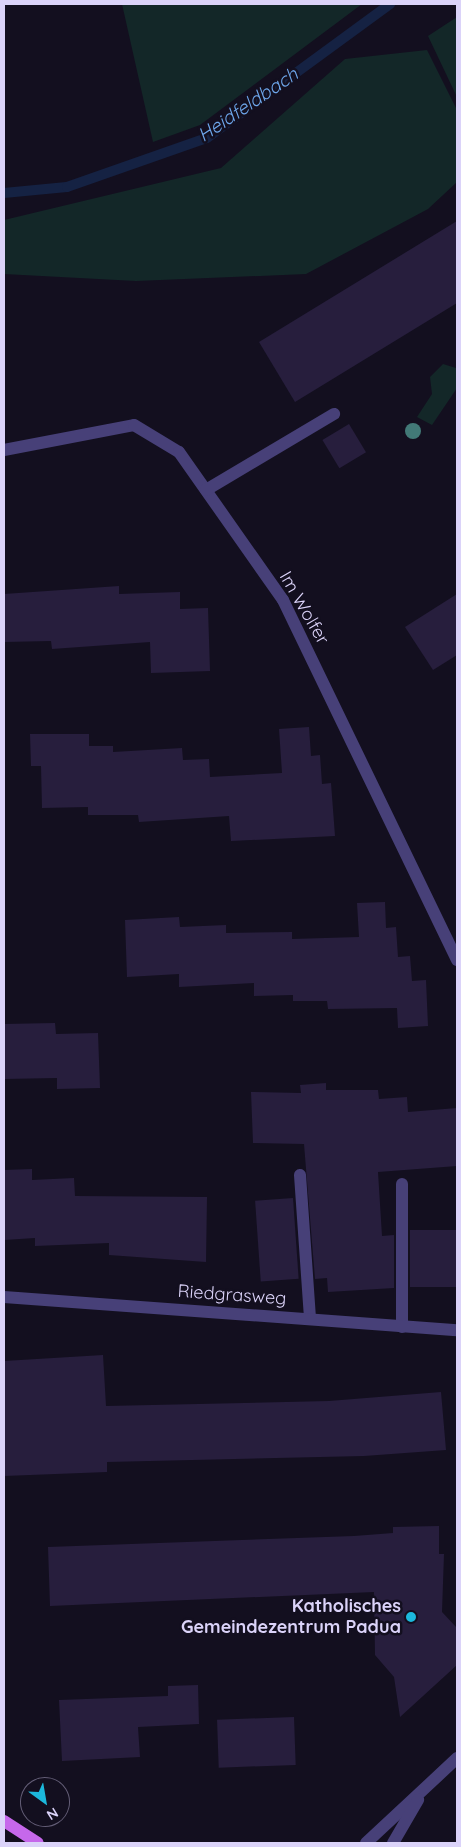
<!DOCTYPE html>
<html>
<head>
<meta charset="utf-8">
<style>
  body { margin:0 }
  #map { position:relative; width:461px; height:1847px; overflow:hidden; background:#130f1f; font-family:Quicksand,sans-serif }
  div>[style] { position:absolute }
  [style*='--x'] { left:calc(var(--x)*1px); top:calc(var(--y)*1px); width:calc(var(--w)*1px); rotate:calc(var(--a)*1deg) }
  .green>* { inset:0; background:#132728 }
  .stream>* { height:10px; margin:-5px; padding:0 5px; transform-origin:5px; border-radius:5px; background:#152243 }
  .building>* { inset:0; background:#271e3d; transform-origin:0 0 }
  .minor>* { height:12px; margin:-6px; padding:0 6px; transform-origin:6px; border-radius:6px; background:#474078 }
  .major>* { height:12px; margin:-6px; padding:0 6px; transform-origin:6px; border-radius:6px; background:#c668eb }
  .trees>* { width:16px; height:16px; margin:-8px; border-radius:50%; background:#427977 }
  .dots>* { width:14px; height:14px; translate:-50% -50%; box-sizing:border-box; border:2px solid #130f1f; border-radius:50% }
  span { translate:-50% -50%; white-space:nowrap; text-align:center; line-height:1.15; -webkit-text-stroke:5px #130f1f; paint-order:stroke }
  .street-label { font-size:18px; color:#dbd3f9 }
  .poi-label { font-size:18px; color:#dbd3f9; font-weight:700 }
  .right { translate:-100% -50%; text-align:right }
  .water-label { font-size:19px; color:#6ea7ec; font-style:italic }
  .frame { position:absolute; inset:0; border:5px solid #dbd3f9; pointer-events:none }
  .north { position:absolute; left:20px; top:1777px; width:50px; height:50px; box-sizing:border-box; background:#130f1f; border:1px solid #635d76; border-radius:50%; rotate:148deg; font-size:14px; font-weight:700; line-height:20px; text-align:center; color:#dbd3f9 }
  .north::after { content:''; display:block; margin:auto; width:18px; height:22px; background:#1cb8dc; clip-path:polygon(50% 0,100% 100%,50% 72%,0 100%) }
</style>
</head>
<body>
<div id="map">
  <div class="green">
    <div style="clip-path:polygon(122px 4px,362px 4px,200px 125px,153px 142px)"></div>
    <div style="clip-path:polygon(457px 17px,457px 97px,428px 36px)"></div>
    <div style="clip-path:polygon(427px 50px,457px 110px,457px 182px,428px 209px,306px 274px,136px 281px,4px 274px,4px 220px,221px 168px,345px 59px)"></div>
    <div style="clip-path:polygon(443px 364px,456px 368px,457px 388px,432px 425px,417px 417px,432px 394px,430px 377px)"></div>
  </div>
  <div class="stream">
    <div style="--x:4;--y:193;--w:63;--a:-5.4"></div>
    <div style="--x:67;--y:187;--w:148;--a:-19.3"></div>
    <div style="--x:207;--y:138;--w:227;--a:-36.2"></div>
  </div>
  <div class="building">
    <div style="clip-path:polygon(457px 221px,457px 303px,295px 402px,259px 342px)"></div>
    <div style="left:349px;top:424px;width:33px;height:31px;rotate:59deg"></div>
    <div style="clip-path:polygon(119px 586px,119px 594px,180px 592px,180px 609px,208px 608px,210px 671px,151px 673px,150px 642px,52px 649px,51px 641px,4px 642px,4px 594px)"></div>
    <div style="clip-path:polygon(457px 594px,457px 655px,433px 670px,405px 627px)"></div>
    <div style="clip-path:polygon(309px 727px,311px 756px,320px 755px,322px 784px,331px 783px,335px 836px,231px 841px,229px 816px,139px 822px,138px 815px,88px 815px,88px 807px,42px 808px,41px 766px,31px 766px,30px 734px,89px 734px,89px 746px,113px 746px,113px 752px,182px 748px,183px 760px,209px 759px,210px 777px,282px 773px,279px 729px)"></div>
    <div style="clip-path:polygon(385px 902px,386px 928px,396px 927px,398px 957px,410px 956px,412px 981px,426px 980px,428px 1026px,398px 1028px,397px 1008px,328px 1009px,327px 1001px,293px 1001px,293px 995px,254px 996px,254px 983px,179px 987px,179px 974px,127px 977px,125px 920px,179px 917px,180px 927px,226px 925px,226px 933px,292px 932px,292px 939px,359px 937px,357px 903px)"></div>
    <div style="clip-path:polygon(55px 1023px,56px 1034px,98px 1033px,100px 1088px,57px 1089px,57px 1078px,4px 1079px,4px 1024px)"></div>
    <div style="clip-path:polygon(326px 1083px,326px 1090px,378px 1090px,379px 1099px,407px 1097px,408px 1112px,457px 1108px,457px 1166px,378px 1172px,382px 1236px,394px 1235px,394px 1288px,328px 1292px,327px 1278px,315px 1279px,304px 1144px,253px 1143px,251px 1092px,301px 1093px,300px 1085px)"></div>
    <div style="clip-path:polygon(32px 1169px,32px 1180px,74px 1178px,75px 1196px,207px 1197px,206px 1262px,109px 1255px,109px 1243px,35px 1246px,35px 1238px,4px 1240px,4px 1170px)"></div>
    <div style="left:293px;top:1198px;width:81px;height:38px;rotate:86deg"></div>
    <div style="left:457px;top:1230px;width:57px;height:47px;rotate:90deg"></div>
    <div style="clip-path:polygon(103px 1355px,106px 1406px,329px 1401px,441px 1392px,446px 1450px,364px 1456px,107px 1462px,107px 1472px,4px 1476px,4px 1361px)"></div>
    <div style="clip-path:polygon(439px 1526px,439px 1554px,444px 1554px,442px 1612px,457px 1628px,457px 1665px,400px 1717px,394px 1677px,375px 1655px,374px 1592px,50px 1606px,48px 1547px,354px 1536px,393px 1533px,393px 1527px)"></div>
    <div style="clip-path:polygon(198px 1685px,199px 1724px,138px 1727px,140px 1757px,62px 1761px,59px 1700px,168px 1696px,168px 1686px)"></div>
    <div style="left:294px;top:1717px;width:48px;height:77px;rotate:88deg"></div>
  </div>
  <div class="minor">
    <div style="--x:4;--y:450;--w:132;--a:-10.9"></div>
    <div style="--x:134;--y:425;--w:52;--a:31"></div>
    <div style="--x:179;--y:452;--w:181;--a:54.9"></div>
    <div style="--x:283;--y:600;--w:400;--a:64.2"></div>
    <div style="--x:206;--y:490;--w:149;--a:-30.7"></div>
    <div style="--x:300;--y:1175;--w:144;--a:86"></div>
    <div style="--x:402;--y:1184;--w:143;--a:90"></div>
    <div style="--x:4;--y:1297;--w:454;--a:4.2"></div>
    <div style="--x:366;--y:1843;--w:125;--a:-43"></div>
    <div style="--x:393;--y:1843;--w:50;--a:-59.8"></div>
  </div>
  <div class="major">
    <div style="--x:4;--y:1821;--w:40;--a:32.9"></div>
  </div>
  <div class="trees">
    <div style="left:413px;top:431px"></div>
  </div>
  <div class="dots">
    <div style="left:411px;top:1617px;background:#1cb8dc"></div>
  </div>
  <div class="street-label">
    <span style="left:304px;top:608px;rotate:60deg">Im Wolfer</span>
    <span style="left:232px;top:1295px;rotate:4deg">Riedgrasweg</span>
  </div>
  <div class="poi-label">
    <span class="right" style="left:401px;top:1617px">Katholisches<br>Gemeindezentrum Padua</span>
  </div>
  <div class="water-label">
    <span style="left:248px;top:105px;rotate:-34deg">Heidfeldbach</span>
  </div>
  <div class="frame"></div>
  <div class="north">N</div>
</div>
</body>
</html>
